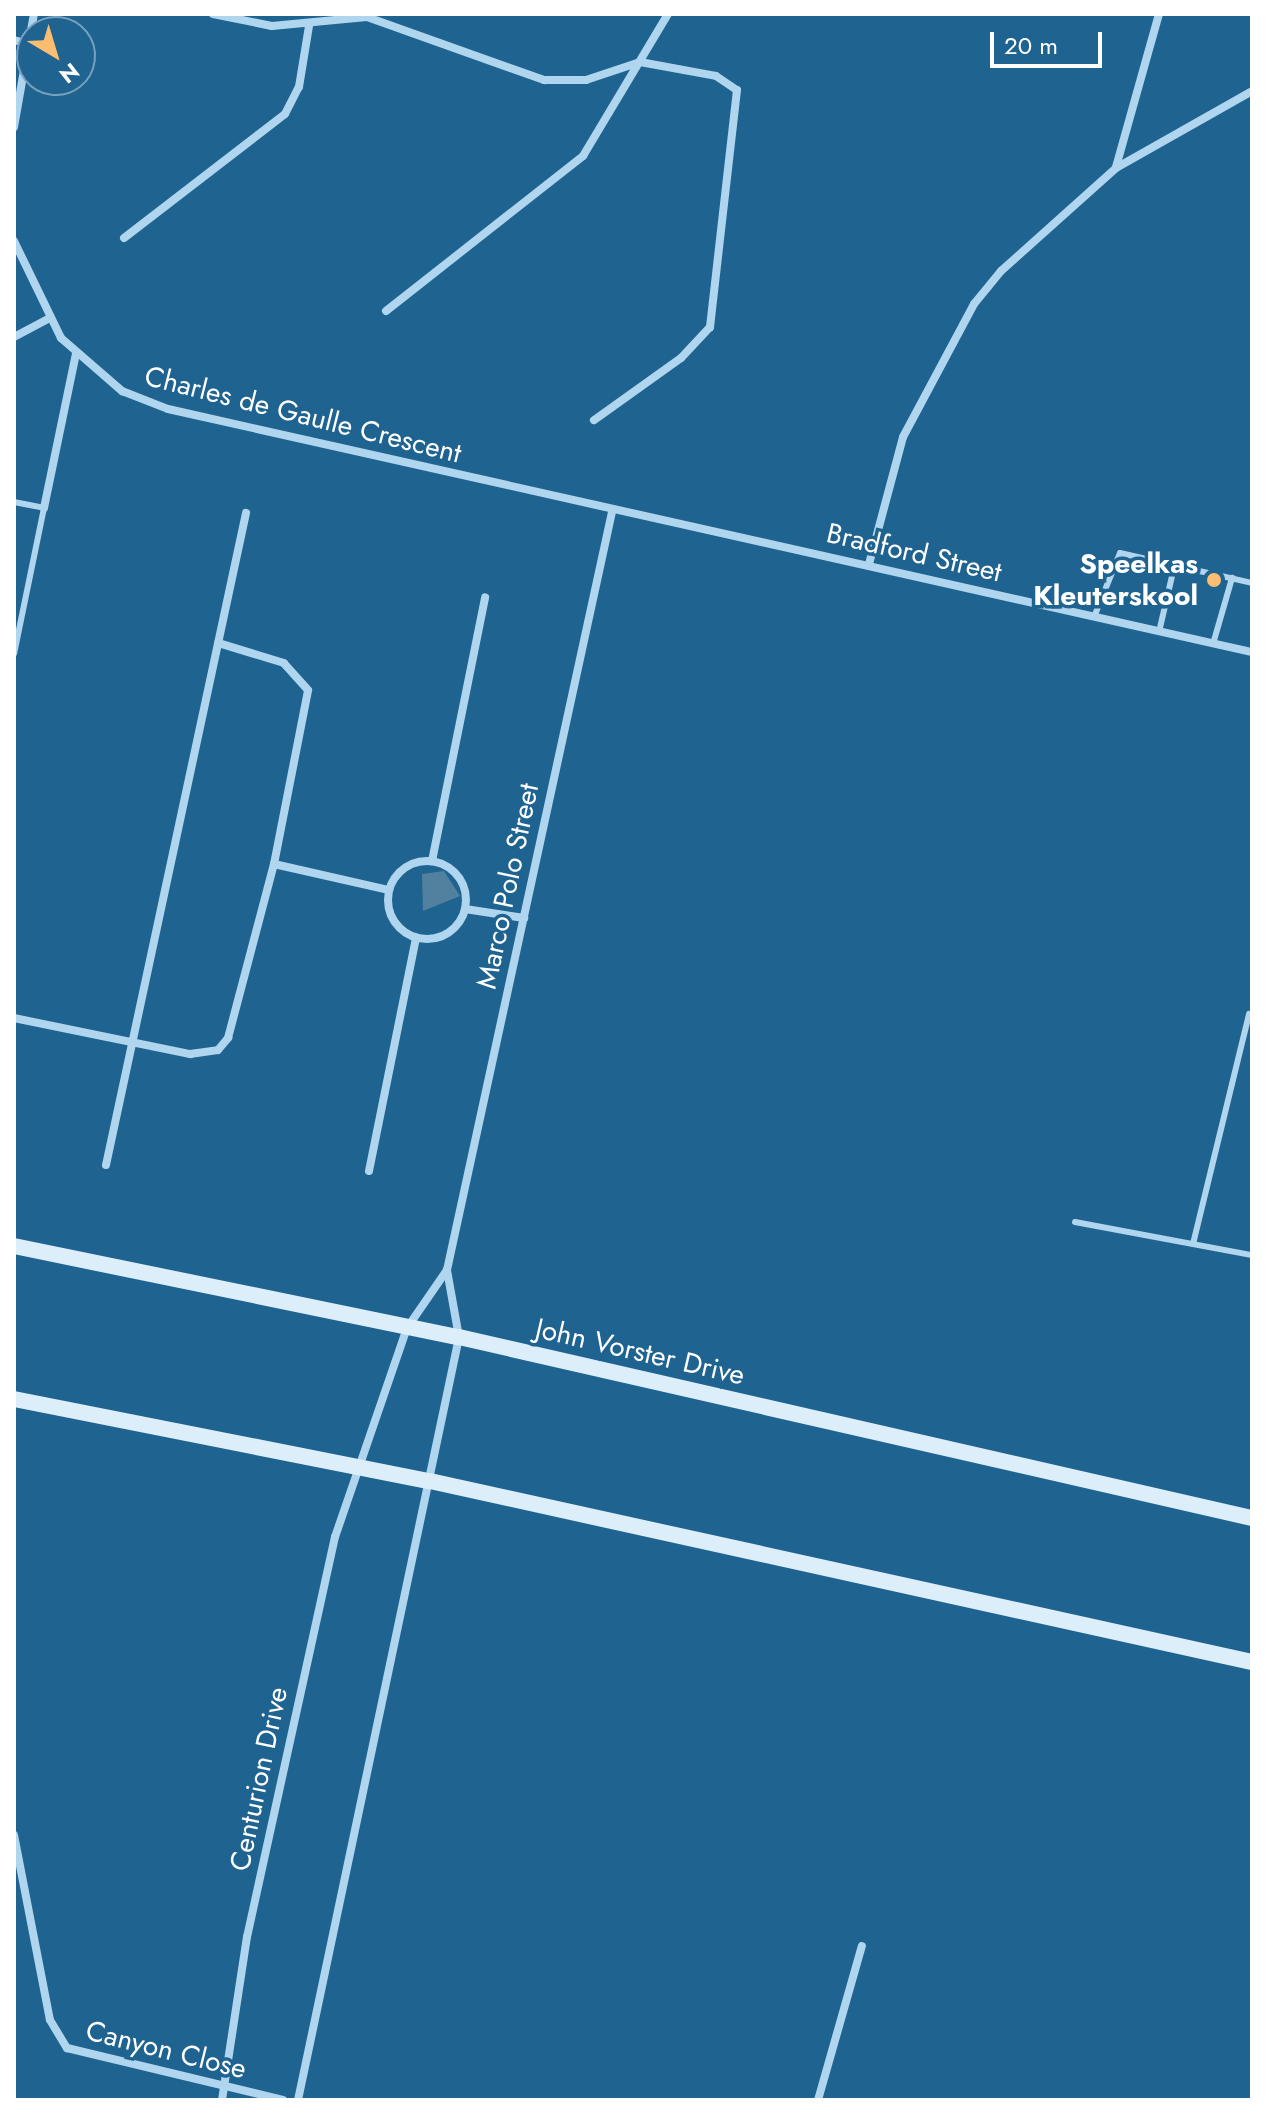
<!DOCTYPE html>
<html>
<head>
<meta charset="utf-8">
<style>
  body { margin:0 }
  #map { position:relative; width:1266px; height:2114px; overflow:hidden; background:#1f6391; font-family:Jost,sans-serif }
  div>[style] { position:absolute }
  [style*='--x'] { left:calc(var(--x)*1px); top:calc(var(--y)*1px); width:calc(var(--w)*1px); rotate:calc(var(--a)*1deg) }
  .water>* { inset:0; background:#5281a0 }
  .lane>* { height:6px; margin:-3px; padding:0 3px; transform-origin:3px; border-radius:3px; background:#b0d5ee }
  .street>* { height:8px; margin:-4px; padding:0 4px; transform-origin:4px; border-radius:4px; background:#b0d5ee }
  .street>.ring { margin:-4px; padding:0; box-sizing:content-box; background:none; border:8px solid #b0d5ee; border-radius:50% }
  .secondary>* { height:16px; margin:-8px; padding:0 8px; transform-origin:8px; border-radius:8px; background:#dceefa }
  .dots>* { width:22px; height:22px; translate:-50% -50%; box-sizing:border-box; border:4px solid #1f6391; border-radius:50% }
  span { translate:-50% -50%; white-space:nowrap; text-align:center; line-height:1.15; -webkit-text-stroke:7px #1f6391; paint-order:stroke }
  .street-label { font-size:28px; color:#fff }
  .poi-label { font-size:28px; color:#fff; font-weight:700 }
  .right { translate:-100% -50%; text-align:right }
  .frame { position:absolute; inset:0; border:16px solid #fff; pointer-events:none }
  .north { position:absolute; left:16px; top:16px; width:80px; height:80px; box-sizing:border-box; background:#1f6391; border:2px solid #79a1bd; border-radius:50%; rotate:142deg; font-size:22px; font-weight:700; line-height:32px; text-align:center; color:#fff }
  .north::after { content:''; display:block; margin:auto; width:28px; height:36px; background:#fcbd70; clip-path:polygon(50% 0,100% 100%,50% 72%,0 100%) }
  .scale { position:absolute; left:990px; top:32px; width:112px; height:36px; box-sizing:border-box; border:4px solid #fff; border-top:0; padding-left:10px; font-size:24px; line-height:28px; white-space:nowrap; color:#fff; -webkit-text-stroke:6px #1f6391; paint-order:stroke }
</style>
</head>
<body>
<div id="map">
  <div class="water">
    <div style="clip-path:polygon(444px 871px,460px 896px,423px 911px,422px 874px)"></div>
  </div>
  <div class="lane">
    <div style="--x:14;--y:502;--w:31;--a:11"></div>
    <div style="--x:44;--y:508;--w:149;--a:101.6"></div>
    <div style="--x:1094;--y:617;--w:69;--a:-67.9"></div>
    <div style="--x:1120;--y:553;--w:135;--a:12.8"></div>
    <div style="--x:1159;--y:632;--w:71;--a:-76.9"></div>
    <div style="--x:1213;--y:644;--w:69;--a:-73.9"></div>
    <div style="--x:1075;--y:1222;--w:180;--a:10.6"></div>
    <div style="--x:1193;--y:1244;--w:237;--a:-76.3"></div>
  </div>
  <div class="street">
    <div style="--x:213;--y:14;--w:60;--a:11.5"></div>
    <div style="--x:272;--y:26;--w:95;--a:-5.4"></div>
    <div style="--x:367;--y:17;--w:188;--a:19.6"></div>
    <div style="--x:544;--y:80;--w:42;--a:0"></div>
    <div style="--x:586;--y:80;--w:57;--a:-18.4"></div>
    <div style="--x:640;--y:62;--w:77;--a:10.4"></div>
    <div style="--x:716;--y:76;--w:25;--a:34"></div>
    <div style="--x:737;--y:90;--w:239;--a:96.5"></div>
    <div style="--x:710;--y:327;--w:42;--a:133.1"></div>
    <div style="--x:681;--y:358;--w:107;--a:144.5"></div>
    <div style="--x:14;--y:40;--w:15;--a:16"></div>
    <div style="--x:14;--y:127;--w:115;--a:-80"></div>
    <div style="--x:1116;--y:167;--w:159;--a:-74.3"></div>
    <div style="--x:124;--y:238;--w:203;--a:-37.6"></div>
    <div style="--x:285;--y:114;--w:30;--a:-63"></div>
    <div style="--x:299;--y:87;--w:62;--a:-80.7"></div>
    <div style="--x:14;--y:241;--w:108;--a:64.1"></div>
    <div style="--x:61;--y:338;--w:81;--a:41"></div>
    <div style="--x:122;--y:391;--w:49;--a:21.4"></div>
    <div style="--x:168;--y:409;--w:1111;--a:12.64"></div>
    <div style="--x:386;--y:311;--w:251;--a:-38.2"></div>
    <div style="--x:583;--y:156;--w:165;--a:-59.1"></div>
    <div style="--x:14;--y:337;--w:40;--a:-28"></div>
    <div style="--x:44;--y:508;--w:158;--a:-78.3"></div>
    <div style="--x:869;--y:564;--w:131;--a:-75"></div>
    <div style="--x:903;--y:437;--w:151;--a:-61.9"></div>
    <div style="--x:974;--y:304;--w:43;--a:-50.7"></div>
    <div style="--x:1001;--y:271;--w:154;--a:-41.8"></div>
    <div style="--x:1116;--y:168;--w:156;--a:-29.5"></div>
    <div class="ring" style="left:388px;top:861px;width:70px;height:70px"></div>
    <div style="--x:432;--y:861;--w:269;--a:-78.6"></div>
    <div style="--x:274;--y:864;--w:117;--a:12.8"></div>
    <div style="--x:465;--y:909;--w:60;--a:8.7"></div>
    <div style="--x:14;--y:1018;--w:180;--a:11.6"></div>
    <div style="--x:190;--y:1054;--w:28;--a:-8"></div>
    <div style="--x:218;--y:1050;--w:16;--a:-50"></div>
    <div style="--x:228;--y:1038;--w:180;--a:-75.2"></div>
    <div style="--x:274;--y:864;--w:177;--a:-78.9"></div>
    <div style="--x:308;--y:690;--w:36;--a:-132"></div>
    <div style="--x:284;--y:663;--w:69;--a:-163.1"></div>
    <div style="--x:106;--y:1165;--w:667;--a:-77.88"></div>
    <div style="--x:369;--y:1171;--w:238;--a:-78.6"></div>
    <div style="--x:14;--y:1835;--w:188;--a:79"></div>
    <div style="--x:50;--y:2020;--w:33;--a:59"></div>
    <div style="--x:67;--y:2048;--w:222;--a:13.5"></div>
    <div style="--x:222;--y:2100;--w:165;--a:-81.3"></div>
    <div style="--x:247;--y:1937;--w:410;--a:-77.6"></div>
    <div style="--x:335;--y:1537;--w:221;--a:-71"></div>
    <div style="--x:407;--y:1328;--w:70;--a:-55.4"></div>
    <div style="--x:447;--y:1270;--w:776;--a:-77.72"></div>
    <div style="--x:298;--y:2100;--w:780;--a:-78.08"></div>
    <div style="--x:459;--y:1337;--w:68;--a:-100.2"></div>
    <div style="--x:818;--y:2100;--w:160;--a:-74.1"></div>
  </div>
  <div class="secondary">
    <div style="--x:14;--y:1246;--w:454;--a:11.6"></div>
    <div style="--x:459;--y:1337;--w:813;--a:12.86"></div>
    <div style="--x:14;--y:1399;--w:424;--a:11.2"></div>
    <div style="--x:430;--y:1481;--w:842;--a:12.42"></div>
  </div>
  <div class="dots">
    <div style="left:1214px;top:580px;background:#fcbd70"></div>
  </div>
  <div class="street-label">
    <span style="left:303px;top:415px;rotate:14deg">Charles de Gaulle Crescent</span>
    <span style="left:914px;top:553px;rotate:13deg">Bradford Street</span>
    <span style="left:508px;top:886px;rotate:-78deg">Marco Polo Street</span>
    <span style="left:640px;top:1352px;rotate:13deg">John Vorster Drive</span>
    <span style="left:259px;top:1779px;rotate:-78deg">Centurion Drive</span>
    <span style="left:166px;top:2050px;rotate:14deg">Canyon Close</span>
  </div>
  <div class="poi-label">
    <span class="right" style="left:1198px;top:580px">Speelkas<br>Kleuterskool</span>
  </div>
  <div class="frame"></div>
  <div class="north">N</div>
  <div class="scale">20 m</div>
</div>
</body>
</html>
